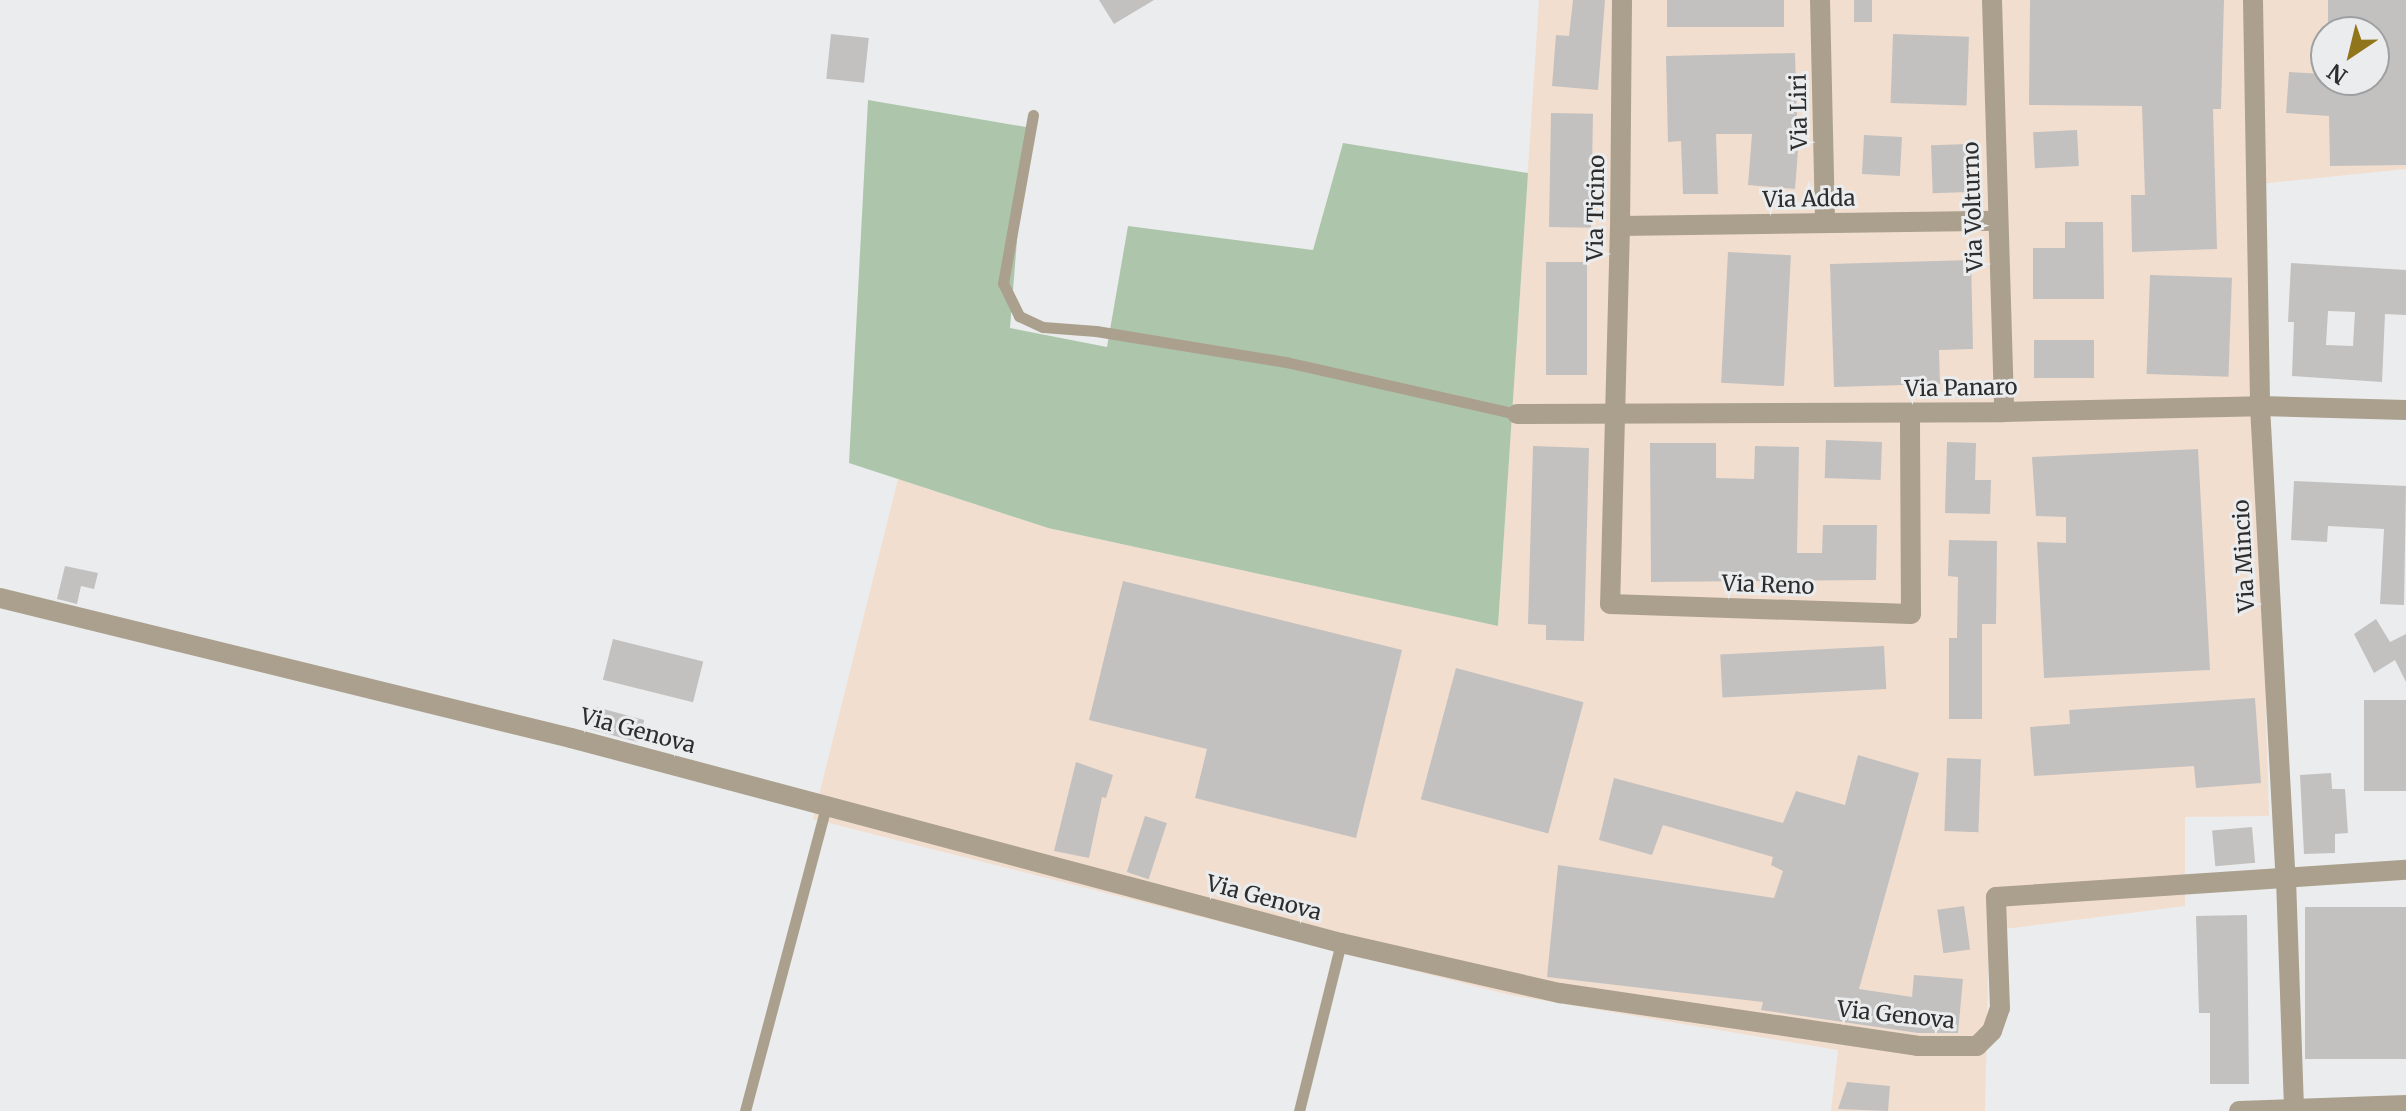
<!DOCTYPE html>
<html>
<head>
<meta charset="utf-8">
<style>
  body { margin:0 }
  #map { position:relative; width:2406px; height:1111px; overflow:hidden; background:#ebeced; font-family:Merriweather,serif }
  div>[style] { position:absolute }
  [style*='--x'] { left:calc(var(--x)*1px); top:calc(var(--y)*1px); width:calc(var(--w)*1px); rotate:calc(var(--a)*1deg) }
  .industrial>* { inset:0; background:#f2decf }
  .green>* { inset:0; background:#adc6ab }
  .building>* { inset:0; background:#c2c1c0; transform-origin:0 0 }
  .lane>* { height:11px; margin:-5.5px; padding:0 5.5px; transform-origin:5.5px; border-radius:5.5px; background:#aaa08d }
  .street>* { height:20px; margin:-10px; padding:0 10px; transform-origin:10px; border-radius:10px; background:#aaa08d }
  span { translate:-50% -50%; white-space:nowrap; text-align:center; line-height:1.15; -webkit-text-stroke:6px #ebeced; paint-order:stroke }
  .street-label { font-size:22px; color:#2d2d2e }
  .north { position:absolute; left:2310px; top:16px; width:80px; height:80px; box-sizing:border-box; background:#ebeced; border:2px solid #9fa0a1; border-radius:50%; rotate:215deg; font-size:22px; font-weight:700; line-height:32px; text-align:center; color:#2d2d2e }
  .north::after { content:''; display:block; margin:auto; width:28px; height:36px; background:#91751a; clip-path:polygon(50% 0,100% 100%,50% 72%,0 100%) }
</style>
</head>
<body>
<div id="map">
  <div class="industrial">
    <div style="clip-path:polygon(evenodd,1539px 0,2406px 0,2406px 169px,2250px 185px,2269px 816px,2185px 817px,2185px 906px,1989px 931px,1985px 1111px,1831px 1111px,1838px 1050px,1510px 995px,813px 819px,898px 479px,1048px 528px,1498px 626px,1539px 0,2326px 32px,2374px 32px,2374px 80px,2326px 80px,2326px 32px)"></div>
  </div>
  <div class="green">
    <div style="clip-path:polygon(868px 100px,1026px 127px,1010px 328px,1107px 347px,1128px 226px,1313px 250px,1343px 143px,1528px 173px,1498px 626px,1048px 528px,849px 463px)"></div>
  </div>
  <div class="building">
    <div style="clip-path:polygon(1099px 0,1154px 0,1114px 24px)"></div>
    <div style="clip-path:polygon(1573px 0,1605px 0,1598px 90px,1552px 86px,1556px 35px,1569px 36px)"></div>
    <div style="left:1667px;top:0;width:117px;height:27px"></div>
    <div style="left:1854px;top:0;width:18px;height:22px"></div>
    <div style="clip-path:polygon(2030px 0,2224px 0,2221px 109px,2213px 109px,2217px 249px,2132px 252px,2131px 195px,2145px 195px,2142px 106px,2029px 105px)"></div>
    <div style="clip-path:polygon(2328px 0,2406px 0,2406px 165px,2330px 166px,2329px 116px,2286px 113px,2289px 72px,2323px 74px,2323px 80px,2374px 80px,2374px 32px,2328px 32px)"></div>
    <div style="left:831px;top:34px;width:38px;height:45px;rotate:6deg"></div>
    <div style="left:1893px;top:34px;width:76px;height:69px;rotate:2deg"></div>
    <div style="clip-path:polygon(1795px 53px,1798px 151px,1795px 189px,1748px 185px,1752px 134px,1716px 134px,1718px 194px,1683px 194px,1681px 141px,1668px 142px,1666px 56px)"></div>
    <div style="left:1551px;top:113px;width:42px;height:114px;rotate:1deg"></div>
    <div style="left:2077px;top:130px;width:36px;height:44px;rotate:87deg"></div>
    <div style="left:1864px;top:135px;width:38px;height:39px;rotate:3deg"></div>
    <div style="left:1968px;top:144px;width:48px;height:37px;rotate:88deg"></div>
    <div style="clip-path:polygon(2065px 222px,2103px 222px,2104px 299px,2033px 299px,2033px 248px,2065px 248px)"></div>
    <div style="left:1728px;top:252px;width:63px;height:131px;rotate:3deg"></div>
    <div style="clip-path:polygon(1971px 260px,1973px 349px,1939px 350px,1940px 384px,1834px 387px,1830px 264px)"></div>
    <div style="left:1546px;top:262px;width:41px;height:113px"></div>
    <div style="clip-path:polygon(evenodd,2291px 263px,2406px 270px,2406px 315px,2385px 314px,2382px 382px,2292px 376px,2294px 322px,2288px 322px,2291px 263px,2328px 311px,2355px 312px,2353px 346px,2326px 345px,2328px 311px)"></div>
    <div style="left:2150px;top:275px;width:82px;height:99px;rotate:2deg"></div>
    <div style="left:2034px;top:340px;width:60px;height:38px"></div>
    <div style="left:1826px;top:440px;width:56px;height:38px;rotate:2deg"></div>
    <div style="clip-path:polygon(1947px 442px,1976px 443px,1975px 480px,1991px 480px,1990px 514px,1945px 513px)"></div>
    <div style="clip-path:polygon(1650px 443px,1716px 443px,1716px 478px,1754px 479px,1755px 446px,1799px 447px,1797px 553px,1822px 553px,1823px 525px,1877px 525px,1876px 580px,1651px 582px)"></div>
    <div style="clip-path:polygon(1533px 446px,1589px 448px,1584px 641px,1546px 640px,1546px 625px,1528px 624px)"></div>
    <div style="clip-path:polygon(2198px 449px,2210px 670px,2044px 678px,2037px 542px,2066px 543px,2066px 517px,2036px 516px,2032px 457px)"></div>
    <div style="clip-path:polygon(2294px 481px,2406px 486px,2404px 605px,2380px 604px,2384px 529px,2328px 526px,2327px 542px,2291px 540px)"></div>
    <div style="clip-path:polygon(1949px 540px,1997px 541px,1996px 624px,1982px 624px,1982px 719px,1949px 719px,1949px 638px,1957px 638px,1958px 577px,1948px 576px)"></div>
    <div style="clip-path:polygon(65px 566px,98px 573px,94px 589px,81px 586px,77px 604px,57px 599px)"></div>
    <div style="clip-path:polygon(1123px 581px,1402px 650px,1356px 838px,1195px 798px,1207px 749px,1089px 720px)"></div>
    <div style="clip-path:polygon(2376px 619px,2390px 642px,2406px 634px,2406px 682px,2395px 660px,2374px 673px,2354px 634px)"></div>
    <div style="left:613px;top:639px;width:93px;height:42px;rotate:14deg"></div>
    <div style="left:1884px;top:646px;width:43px;height:164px;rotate:87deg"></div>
    <div style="left:1456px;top:668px;width:132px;height:136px;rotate:15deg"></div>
    <div style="clip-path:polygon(2255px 698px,2261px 783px,2196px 788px,2194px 766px,2034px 776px,2030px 727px,2070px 724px,2069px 710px)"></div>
    <div style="left:2406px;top:700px;width:91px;height:42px;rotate:90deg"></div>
    <div style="left:596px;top:707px;width:50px;height:23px;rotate:15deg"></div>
    <div style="clip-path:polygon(1858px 755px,1919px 773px,1859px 989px,1912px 997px,1914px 975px,1963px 979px,1958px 1033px,1918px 1033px,1761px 1010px,1763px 1002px,1547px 977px,1558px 865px,1774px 898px,1783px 871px,1771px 865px,1773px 857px,1663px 825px,1652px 855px,1599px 840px,1614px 778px,1783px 823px,1796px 791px,1845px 805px)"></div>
    <div style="left:1947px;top:758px;width:34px;height:73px;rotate:2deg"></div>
    <div style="clip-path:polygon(1076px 762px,1113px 775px,1106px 798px,1102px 797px,1089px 858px,1054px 851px)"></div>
    <div style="clip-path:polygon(2331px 773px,2332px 789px,2345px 789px,2348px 833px,2335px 834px,2335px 853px,2304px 854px,2300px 775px)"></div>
    <div style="left:1145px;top:816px;width:23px;height:59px;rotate:18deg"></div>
    <div style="left:2252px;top:827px;width:36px;height:40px;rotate:85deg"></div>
    <div style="left:1964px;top:906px;width:44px;height:27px;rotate:82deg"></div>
    <div style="left:2406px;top:907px;width:152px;height:101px;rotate:90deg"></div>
    <div style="clip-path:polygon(2247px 915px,2249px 1084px,2210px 1084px,2210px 1013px,2199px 1013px,2196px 916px)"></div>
    <div style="clip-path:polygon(1847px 1082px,1890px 1086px,1888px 1111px,1838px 1109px)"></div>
  </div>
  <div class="lane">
    <div style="--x:1033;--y:115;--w:171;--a:100.1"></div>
    <div style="--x:1003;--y:283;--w:37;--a:64"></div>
    <div style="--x:1019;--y:316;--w:26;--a:25"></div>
    <div style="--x:1043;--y:327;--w:53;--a:4.3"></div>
    <div style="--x:1096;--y:331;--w:193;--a:9.3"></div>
    <div style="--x:1286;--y:362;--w:237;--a:12.7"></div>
    <div style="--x:745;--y:1111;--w:316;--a:-75.1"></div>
    <div style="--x:1299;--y:1111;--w:173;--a:-76"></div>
  </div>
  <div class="street">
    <div style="--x:1622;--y:0;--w:226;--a:90.5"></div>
    <div style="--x:1620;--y:226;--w:378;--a:91.5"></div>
    <div style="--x:1610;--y:604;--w:301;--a:1.9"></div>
    <div style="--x:1911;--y:614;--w:201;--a:-90.3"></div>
    <div style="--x:1820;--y:0;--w:223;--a:88.7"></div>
    <div style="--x:1992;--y:0;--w:412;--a:88.3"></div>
    <div style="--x:2253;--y:0;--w:406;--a:89"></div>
    <div style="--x:2260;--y:406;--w:474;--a:86.9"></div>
    <div style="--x:2286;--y:879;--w:230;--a:88"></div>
    <div style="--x:1620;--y:226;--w:378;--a:-0.8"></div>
    <div style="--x:1517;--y:414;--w:487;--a:-0.2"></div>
    <div style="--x:2004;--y:412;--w:256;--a:-1.3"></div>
    <div style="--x:2260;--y:406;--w:146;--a:1.6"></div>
    <div style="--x:0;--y:598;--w:588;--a:13.78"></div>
    <div style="--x:571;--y:738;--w:797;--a:14.91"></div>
    <div style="--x:1341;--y:943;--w:225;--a:12.9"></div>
    <div style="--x:1560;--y:993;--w:361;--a:8.4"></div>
    <div style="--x:1917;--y:1046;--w:60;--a:0"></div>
    <div style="--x:1977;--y:1046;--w:21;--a:-45"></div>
    <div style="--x:1992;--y:1031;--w:24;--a:-71"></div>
    <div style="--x:2000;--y:1008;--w:111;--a:-92.1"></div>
    <div style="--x:1996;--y:897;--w:411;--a:-3.8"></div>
    <div style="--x:2239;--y:1111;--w:167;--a:-2.1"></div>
  </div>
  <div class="street-label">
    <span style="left:1799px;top:112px;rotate:-91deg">Via Liri</span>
    <span style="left:1809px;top:199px;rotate:-1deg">Via Adda</span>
    <span style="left:1973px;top:207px;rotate:-92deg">Via Volturno</span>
    <span style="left:1596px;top:208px;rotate:-89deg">Via Ticino</span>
    <span style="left:1961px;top:388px;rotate:-1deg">Via Panaro</span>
    <span style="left:2244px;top:556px;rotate:-93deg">Via Mincio</span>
    <span style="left:1768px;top:585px;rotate:2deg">Via Reno</span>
    <span style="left:638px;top:731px;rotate:15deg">Via Genova</span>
    <span style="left:1264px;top:898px;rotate:15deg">Via Genova</span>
    <span style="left:1896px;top:1015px;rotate:6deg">Via Genova</span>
  </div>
  <div class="north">N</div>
</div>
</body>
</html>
